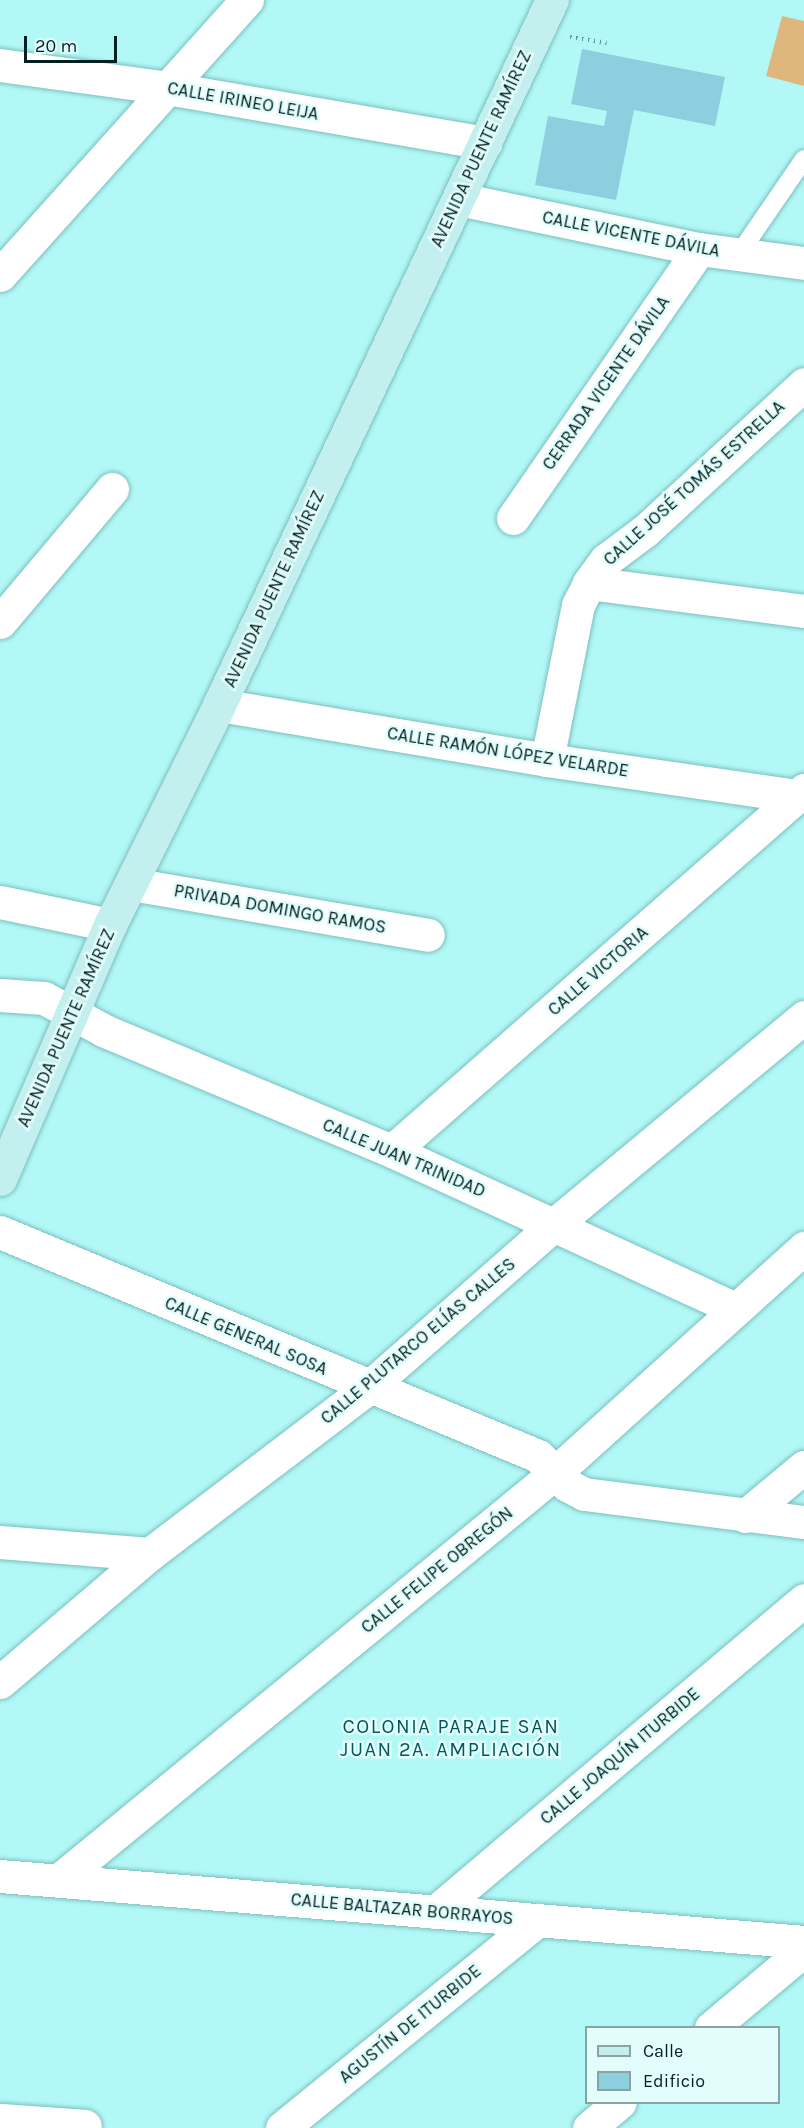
<!DOCTYPE html>
<html>
<head>
<meta charset="utf-8">
<style>
  body { margin:0 }
  #map { position:relative; width:804px; height:2128px; overflow:hidden; background:#b2f8f7; font-family:Karla,sans-serif }
  div>[style] { position:absolute }
  [style*='--x'] { left:calc(var(--x)*1px); top:calc(var(--y)*1px); width:calc(var(--w)*1px); rotate:calc(var(--a)*1deg) }
  .green>* { inset:0; background:#dfb77e }
  .building>* { inset:0; background:#8dcedf }
  .path>* { height:4px; margin-top:-2px; transform-origin:0; background:repeating-linear-gradient(90deg,#639796 0 1.5px,transparent 0 6px) }
  .roads { filter:drop-shadow(0 0 2px #7bc0bf) drop-shadow(0 0 2px #7bc0bf) }
  .lane>* { height:18px; margin:-9px; padding:0 9px; transform-origin:9px; border-radius:9px; background:#fff }
  .street>* { height:33px; margin:-16.5px; padding:0 16.5px; transform-origin:16.5px; border-radius:16.5px; background:#fff }
  .secondary>* { height:33px; margin:-16.5px; padding:0 16.5px; transform-origin:16.5px; border-radius:16.5px; background:#c3efef }
  span { translate:-50% -50%; white-space:nowrap; text-align:center; line-height:1.15; -webkit-text-stroke:5px #e2fdfc; paint-order:stroke }
  .street-label { font-size:18px; color:#022020 }
  .neighbourhood-label { font-size:20px; color:#035758; letter-spacing:1.5px }
  .legend { position:absolute; left:585px; top:2026px; width:195px; height:78px; box-sizing:border-box; background:#e2fdfc; border:2px solid #88a5a4; margin:0; padding:8px 10px; list-style:none; font-size:18px; color:#022020 }
  .legend li { display:flex; align-items:center; gap:12px; height:30px }
  .legend b { width:30px; border:2px solid #88a5a4 }
  .scale { position:absolute; left:24px; top:36px; width:93px; height:27px; box-sizing:border-box; border:3px solid #022020; border-top:0; padding-left:8px; font-size:18px; line-height:21px; white-space:nowrap; color:#022020; -webkit-text-stroke:4px #e2fdfc; paint-order:stroke }
</style>
</head>
<body>
<div id="map">
  <div class="green">
    <div style="clip-path:polygon(782px 16px,804px 21px,804px 86px,766px 76px)"></div>
  </div>
  <div class="building">
    <div style="clip-path:polygon(582px 49px,725px 77px,715px 126px,634px 110px,616px 200px,535px 185px,548px 116px,604px 126px,607px 111px,571px 104px)"></div>
  </div>
  <div class="path">
    <div style="--x:570;--y:37;--w:37;--a:9"></div>
  </div>
  <div class="roads">
    <div class="lane">
      <div style="--x:739;--y:254;--w:115;--a:-55.6"></div>
    </div>
    <div class="street">
      <div style="--x:0;--y:65;--w:169;--a:7.8"></div>
      <div style="--x:167;--y:88;--w:323;--a:9.8"></div>
      <div style="--x:459;--y:199;--w:245;--a:11.8"></div>
      <div style="--x:699;--y:249;--w:106;--a:7.6"></div>
      <div style="--x:0;--y:275;--w:370;--a:-48.1"></div>
      <div style="--x:513;--y:518;--w:327;--a:-55.3"></div>
      <div style="--x:589;--y:583;--w:217;--a:7.4"></div>
      <div style="--x:0;--y:622;--w:174;--a:-49.9"></div>
      <div style="--x:219;--y:705;--w:333;--a:9.5"></div>
      <div style="--x:547;--y:760;--w:254;--a:8.2"></div>
      <div style="--x:547;--y:760;--w:158;--a:-78.7"></div>
      <div style="--x:578;--y:605;--w:25;--a:-63"></div>
      <div style="--x:589;--y:583;--w:29;--a:-54"></div>
      <div style="--x:606;--y:560;--w:50;--a:-36.9"></div>
      <div style="--x:646;--y:530;--w:215;--a:-42.7"></div>
      <div style="--x:131;--y:884;--w:301;--a:9.7"></div>
      <div style="--x:0;--y:902;--w:112;--a:11.8"></div>
      <div style="--x:0;--y:995;--w:44;--a:3.9"></div>
      <div style="--x:44;--y:998;--w:69;--a:28.4"></div>
      <div style="--x:105;--y:1031;--w:311;--a:22.7"></div>
      <div style="--x:392;--y:1151;--w:376;--a:24.7"></div>
      <div style="--x:392;--y:1151;--w:548;--a:-41.23"></div>
      <div style="--x:0;--y:1232;--w:583;--a:22.6"></div>
      <div style="--x:538;--y:1456;--w:41;--a:45"></div>
      <div style="--x:567;--y:1485;--w:19;--a:28"></div>
      <div style="--x:584;--y:1494;--w:222;--a:7.3"></div>
      <div style="--x:745;--y:1516;--w:77;--a:-39.7"></div>
      <div style="--x:0;--y:1542;--w:150;--a:4.6"></div>
      <div style="--x:0;--y:1682;--w:197;--a:-40.5"></div>
      <div style="--x:150;--y:1554;--w:274;--a:-37.3"></div>
      <div style="--x:368;--y:1388;--w:249;--a:-41.3"></div>
      <div style="--x:555;--y:1224;--w:324;--a:-39.7"></div>
      <div style="--x:0;--y:1876;--w:807;--a:4.69"></div>
      <div style="--x:59;--y:1880;--w:642;--a:-39.37"></div>
      <div style="--x:555;--y:1473;--w:336;--a:-42.1"></div>
      <div style="--x:435;--y:1912;--w:483;--a:-40.2"></div>
      <div style="--x:711;--y:2028;--w:121;--a:-40"></div>
      <div style="--x:0;--y:2120;--w:85;--a:4"></div>
      <div style="--x:282;--y:2128;--w:330;--a:-39.1"></div>
      <div style="--x:589;--y:2128;--w:40;--a:-40"></div>
    </div>
    <div class="secondary">
      <div style="--x:0;--y:1179;--w:277;--a:-66.6"></div>
      <div style="--x:110;--y:925;--w:246;--a:-63.6"></div>
      <div style="--x:219;--y:705;--w:780;--a:-64.72"></div>
    </div>
  </div>
  <div class="street-label">
    <span style="left:243px;top:101px;rotate:10deg">CALLE IRINEO LEIJA</span>
    <span style="left:481px;top:149px;rotate:-65deg">AVENIDA PUENTE RAMÍREZ</span>
    <span style="left:631px;top:234px;rotate:11deg">CALLE VICENTE DÁVILA</span>
    <span style="left:606px;top:383px;rotate:-55deg">CERRADA VICENTE DÁVILA</span>
    <span style="left:694px;top:483px;rotate:-42deg">CALLE JOSÉ TOMÁS ESTRELLA</span>
    <span style="left:274px;top:589px;rotate:-65deg">AVENIDA PUENTE RAMÍREZ</span>
    <span style="left:508px;top:752px;rotate:9deg">CALLE RAMÓN LÓPEZ VELARDE</span>
    <span style="left:280px;top:909px;rotate:10deg">PRIVADA DOMINGO RAMOS</span>
    <span style="left:598px;top:971px;rotate:-41deg">CALLE VICTORIA</span>
    <span style="left:66px;top:1028px;rotate:-66deg">AVENIDA PUENTE RAMÍREZ</span>
    <span style="left:404px;top:1158px;rotate:23deg">CALLE JUAN TRINIDAD</span>
    <span style="left:246px;top:1336px;rotate:23deg">CALLE GENERAL SOSA</span>
    <span style="left:418px;top:1341px;rotate:-40deg">CALLE PLUTARCO ELÍAS CALLES</span>
    <span style="left:437px;top:1570px;rotate:-39deg">CALLE FELIPE OBREGÓN</span>
    <span style="left:620px;top:1756px;rotate:-40deg">CALLE JOAQUÍN ITURBIDE</span>
    <span style="left:402px;top:1909px;rotate:5deg">CALLE BALTAZAR BORRAYOS</span>
    <span style="left:410px;top:2024px;rotate:-39deg">AGUSTÍN DE ITURBIDE</span>
  </div>
  <div class="neighbourhood-label">
    <span style="left:451px;top:1738px">COLONIA PARAJE SAN<br>JUAN 2A. AMPLIACIÓN</span>
  </div>
  <ul class="legend">
  <li><b style="height:8px;background:#c3efef"></b>Calle</li>
  <li><b style="height:16px;background:#8dcedf"></b>Edificio</li>
  </ul>
  <div class="scale">20 m</div>
</div>
</body>
</html>
